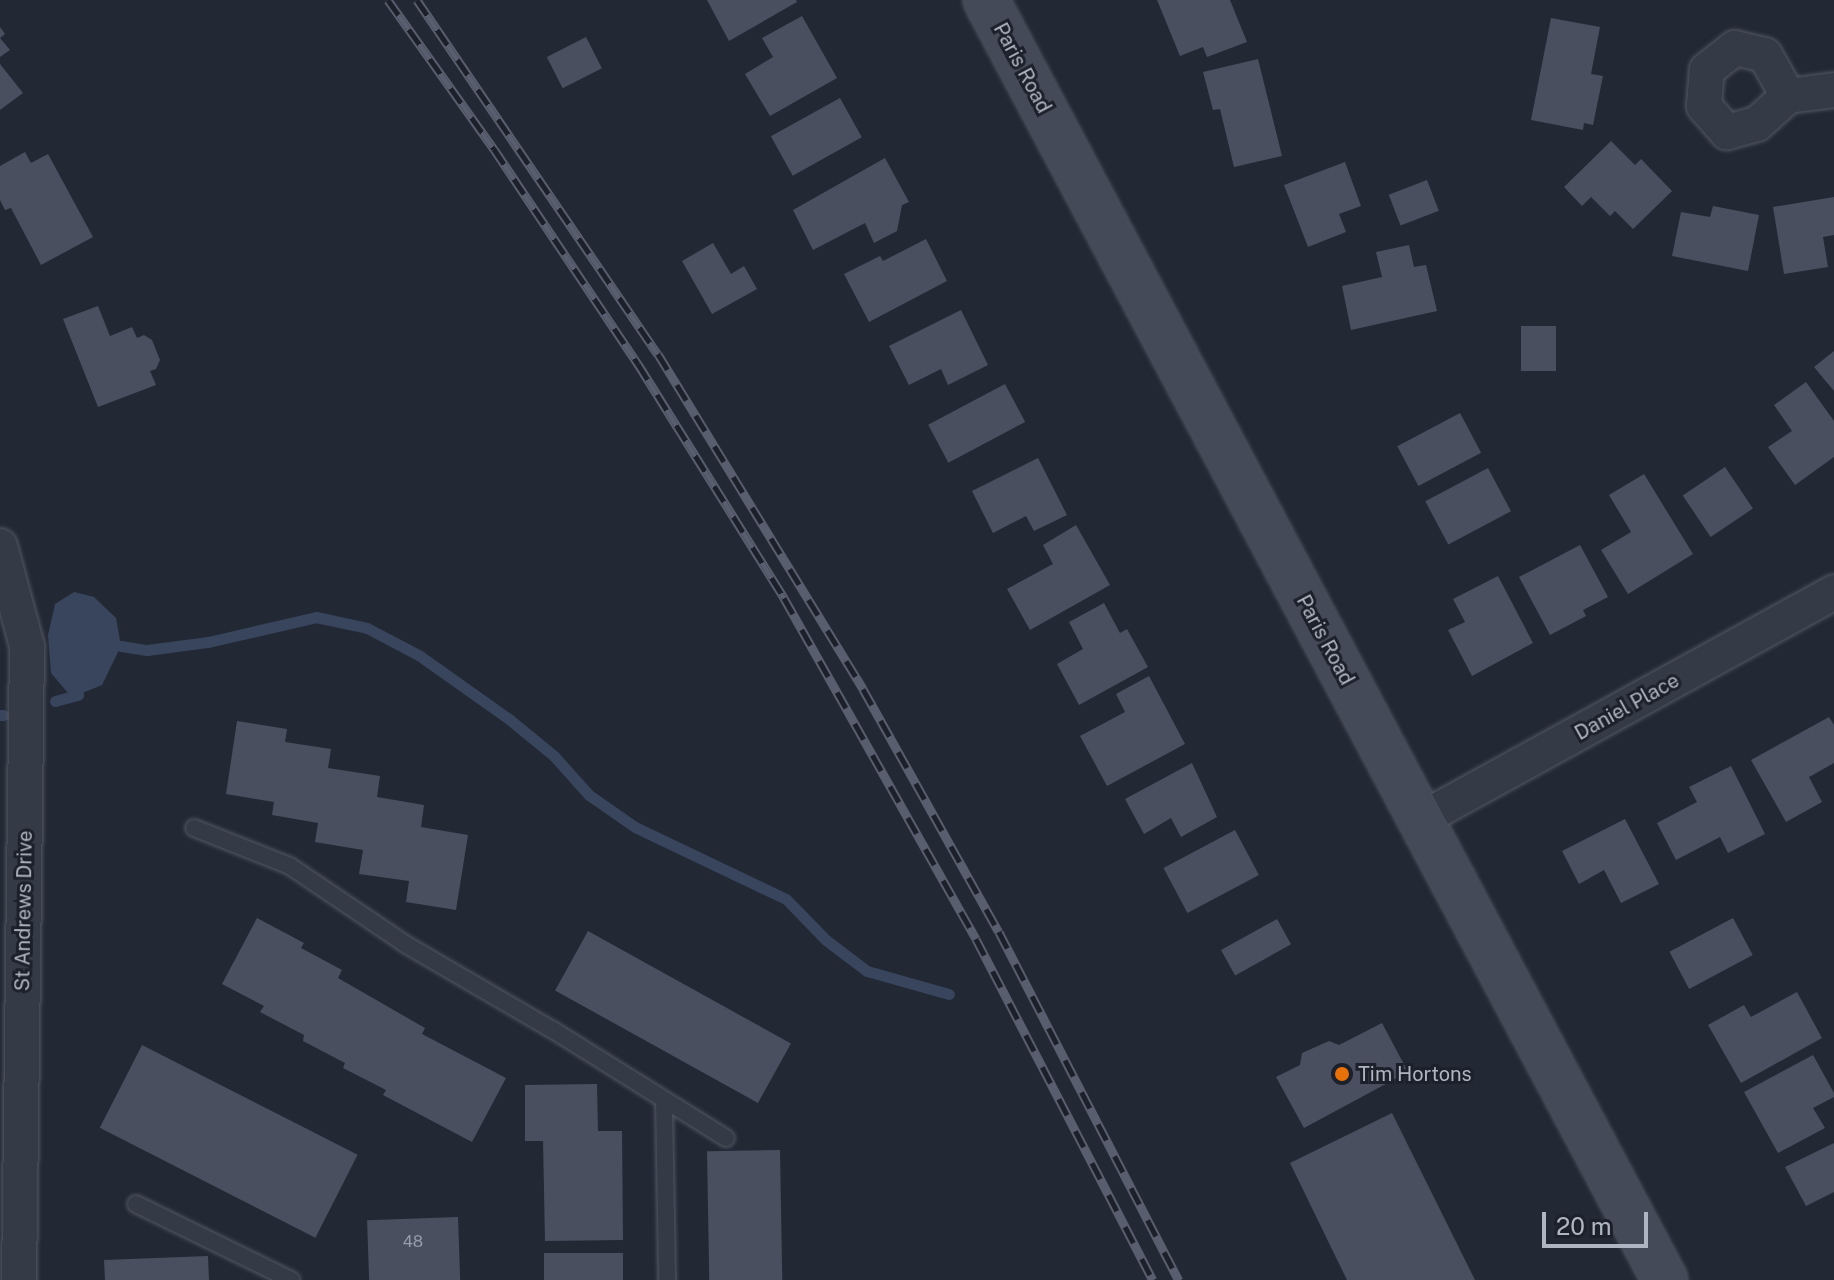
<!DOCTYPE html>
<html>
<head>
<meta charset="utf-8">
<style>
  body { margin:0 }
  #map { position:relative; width:1834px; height:1280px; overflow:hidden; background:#222935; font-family:"Public Sans",sans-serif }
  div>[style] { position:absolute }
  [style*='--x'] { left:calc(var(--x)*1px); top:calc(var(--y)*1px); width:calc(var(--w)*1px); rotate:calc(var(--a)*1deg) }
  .water>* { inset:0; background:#39455d }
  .stream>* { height:11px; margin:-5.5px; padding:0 5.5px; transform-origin:5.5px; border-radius:5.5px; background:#39455d }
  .building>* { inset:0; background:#494f5f; transform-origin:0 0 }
  .roads { filter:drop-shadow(0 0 2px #535863) drop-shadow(0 0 2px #535863) }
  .service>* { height:16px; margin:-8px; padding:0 8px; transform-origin:8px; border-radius:8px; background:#353b46 }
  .minor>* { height:34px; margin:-17px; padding:0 17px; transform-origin:17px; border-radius:17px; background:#353b46 }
  .secondary>* { height:44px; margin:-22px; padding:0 22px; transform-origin:22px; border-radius:22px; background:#444a58 }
  .rail>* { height:9px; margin-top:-4.5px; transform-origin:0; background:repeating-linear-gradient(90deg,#1b202a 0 18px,#585e6d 0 36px); box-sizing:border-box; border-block:2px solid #585e6d }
  .dots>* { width:22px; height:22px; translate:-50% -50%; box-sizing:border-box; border:4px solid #1b202a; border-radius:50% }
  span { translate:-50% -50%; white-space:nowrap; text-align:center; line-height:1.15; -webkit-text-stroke:6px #1b202a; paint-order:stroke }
  .number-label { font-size:16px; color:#969ca9 }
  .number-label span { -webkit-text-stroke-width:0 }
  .street-label { font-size:20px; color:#b0b5c2 }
  .poi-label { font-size:20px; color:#b0b5c2 }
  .left { translate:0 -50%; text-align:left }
  .scale { position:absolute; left:1542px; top:1212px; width:106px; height:36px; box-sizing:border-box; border:4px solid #b0b5c2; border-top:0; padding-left:10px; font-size:24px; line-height:28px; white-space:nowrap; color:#b0b5c2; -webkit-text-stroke:6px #1b202a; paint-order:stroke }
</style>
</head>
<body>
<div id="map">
  <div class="water">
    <div style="clip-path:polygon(74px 592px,94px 597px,116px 618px,121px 646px,102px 685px,78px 695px,68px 693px,51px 673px,48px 635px,55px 604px)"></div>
  </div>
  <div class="stream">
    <div style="--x:121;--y:646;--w:26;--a:9"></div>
    <div style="--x:147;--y:650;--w:62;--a:-7.5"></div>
    <div style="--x:208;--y:642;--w:111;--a:-13"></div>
    <div style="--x:316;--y:617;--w:52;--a:12.2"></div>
    <div style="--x:367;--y:628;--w:60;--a:27.8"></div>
    <div style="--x:420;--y:656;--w:109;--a:35.3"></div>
    <div style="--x:509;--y:719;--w:58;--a:39.4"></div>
    <div style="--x:554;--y:756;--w:52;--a:48.1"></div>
    <div style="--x:589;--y:795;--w:56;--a:34.8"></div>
    <div style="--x:635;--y:827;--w:167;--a:25.5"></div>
    <div style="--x:786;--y:899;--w:57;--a:45.7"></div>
    <div style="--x:826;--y:940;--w:51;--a:37.1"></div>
    <div style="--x:867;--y:971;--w:85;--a:15.7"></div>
    <div style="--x:55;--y:701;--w:24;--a:-15"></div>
    <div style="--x:0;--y:715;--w:3;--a:0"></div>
  </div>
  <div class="building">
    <div style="clip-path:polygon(707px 0,796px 0,797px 2px,729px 41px)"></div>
    <div style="clip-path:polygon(1157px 0,1230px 0,1247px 42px,1207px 57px,1203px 47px,1180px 56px)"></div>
    <div style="clip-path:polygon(802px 16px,837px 78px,770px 116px,745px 74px,773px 57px,762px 38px)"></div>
    <div style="clip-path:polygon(1551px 18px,1600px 27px,1591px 74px,1603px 76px,1593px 125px,1584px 123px,1583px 130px,1531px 120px)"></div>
    <div style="clip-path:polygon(0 27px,5px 34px,0 38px,10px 50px,0 57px)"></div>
    <div style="left:586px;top:37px;width:35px;height:44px;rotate:63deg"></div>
    <div style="clip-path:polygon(1258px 59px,1282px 156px,1234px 167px,1220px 109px,1213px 110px,1203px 72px)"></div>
    <div style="clip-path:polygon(0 64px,23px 93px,0 110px)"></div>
    <div style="left:840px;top:98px;width:45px;height:79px;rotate:61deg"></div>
    <div style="clip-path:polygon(1611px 141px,1635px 165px,1641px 159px,1672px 191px,1633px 229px,1615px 211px,1610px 216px,1591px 197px,1582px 206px,1564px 187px)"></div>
    <div style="clip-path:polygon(25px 152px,31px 163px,48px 154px,93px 237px,41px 265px,11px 208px,5px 210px,0 200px,0 166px)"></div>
    <div style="clip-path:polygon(885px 158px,909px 202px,902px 205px,897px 231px,874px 243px,865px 223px,813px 250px,793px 210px)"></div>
    <div style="clip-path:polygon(1345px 162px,1361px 206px,1339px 214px,1346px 232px,1308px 247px,1284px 185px)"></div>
    <div style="left:1427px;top:180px;width:33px;height:41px;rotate:69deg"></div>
    <div style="clip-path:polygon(1834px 197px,1834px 235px,1823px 237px,1828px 267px,1784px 274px,1773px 207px)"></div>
    <div style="clip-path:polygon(1713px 206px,1759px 215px,1748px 271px,1672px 256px,1681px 212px,1710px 217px)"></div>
    <div style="clip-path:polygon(926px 239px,947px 281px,869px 322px,844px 274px,880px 256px,883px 261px)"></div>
    <div style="clip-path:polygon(713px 243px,731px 274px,744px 266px,757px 289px,712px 314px,682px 261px)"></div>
    <div style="clip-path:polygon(1409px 245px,1414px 267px,1426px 265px,1437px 311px,1351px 330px,1342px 286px,1382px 277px,1376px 252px)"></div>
    <div style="clip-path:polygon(98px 306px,110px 336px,132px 327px,137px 338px,144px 335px,152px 340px,160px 360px,156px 369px,150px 371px,156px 385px,98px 407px,63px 319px)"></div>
    <div style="clip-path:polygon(961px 310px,988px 365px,948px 385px,941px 369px,909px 385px,889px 346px)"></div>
    <div style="left:1556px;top:326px;width:45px;height:35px;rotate:90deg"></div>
    <div style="clip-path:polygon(1834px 351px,1834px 391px,1814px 367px)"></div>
    <div style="clip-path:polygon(1806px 382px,1834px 421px,1834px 457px,1795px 485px,1768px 447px,1792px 431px,1774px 405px)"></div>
    <div style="left:1005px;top:384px;width:43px;height:87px;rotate:62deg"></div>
    <div style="left:1460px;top:413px;width:45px;height:71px;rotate:62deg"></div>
    <div style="clip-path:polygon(1038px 458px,1067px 515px,1034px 531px,1026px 516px,993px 533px,972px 491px)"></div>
    <div style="left:1725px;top:467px;width:50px;height:51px;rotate:56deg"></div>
    <div style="left:1488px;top:468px;width:49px;height:71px;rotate:62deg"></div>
    <div style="clip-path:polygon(1644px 474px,1693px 554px,1628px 594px,1601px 550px,1631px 532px,1609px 495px)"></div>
    <div style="clip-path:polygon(1076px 525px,1110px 585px,1030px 630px,1007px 589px,1053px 564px,1043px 545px)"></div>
    <div style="clip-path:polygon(1580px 545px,1608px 597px,1583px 610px,1586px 616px,1550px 635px,1519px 577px)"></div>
    <div style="clip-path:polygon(1498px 576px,1533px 643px,1472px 676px,1448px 630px,1465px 622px,1453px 599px)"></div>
    <div style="clip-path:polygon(1104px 603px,1120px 633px,1127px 629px,1148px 667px,1079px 705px,1057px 664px,1083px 649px,1069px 622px)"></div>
    <div style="clip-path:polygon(1149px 676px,1185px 744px,1107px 786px,1080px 736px,1125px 712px,1116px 694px)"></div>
    <div style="clip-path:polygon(1829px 717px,1834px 725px,1834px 763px,1809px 777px,1822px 802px,1786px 822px,1751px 760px)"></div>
    <div style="clip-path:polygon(237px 721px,287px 729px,285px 742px,331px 749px,328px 768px,380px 776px,377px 797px,424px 805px,421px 827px,468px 835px,456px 910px,406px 902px,409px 881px,359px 874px,363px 850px,315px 842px,318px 823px,272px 815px,274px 802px,226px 794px)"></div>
    <div style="clip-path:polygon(1192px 763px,1217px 817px,1181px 837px,1171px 818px,1144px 834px,1125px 799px)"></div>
    <div style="clip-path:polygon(1731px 766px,1765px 834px,1728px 853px,1720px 837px,1676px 860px,1657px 823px,1697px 802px,1689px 787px)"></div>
    <div style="clip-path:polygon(1625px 819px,1659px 884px,1621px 903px,1604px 870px,1579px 884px,1562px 851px)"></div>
    <div style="left:1235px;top:830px;width:51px;height:81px;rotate:62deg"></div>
    <div style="clip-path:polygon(257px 918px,304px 943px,301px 948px,342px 970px,338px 978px,425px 1028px,422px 1034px,506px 1078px,472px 1142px,383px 1095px,386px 1090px,343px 1068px,345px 1063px,303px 1041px,304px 1035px,260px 1012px,264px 1006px,222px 984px)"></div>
    <div style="left:1733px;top:918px;width:42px;height:72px;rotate:62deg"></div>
    <div style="left:1277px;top:919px;width:29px;height:64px;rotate:61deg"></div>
    <div style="left:588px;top:931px;width:232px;height:68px;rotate:29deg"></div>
    <div style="clip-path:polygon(1797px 992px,1822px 1038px,1741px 1083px,1708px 1025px,1744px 1005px,1751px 1017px)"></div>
    <div style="clip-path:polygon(1382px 1023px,1408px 1072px,1304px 1128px,1276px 1077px,1300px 1065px,1302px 1053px,1329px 1041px,1339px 1045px)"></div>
    <div style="left:142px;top:1045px;width:242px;height:93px;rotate:27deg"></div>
    <div style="clip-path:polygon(1813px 1055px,1834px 1093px,1834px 1097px,1813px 1108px,1825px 1128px,1778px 1153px,1744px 1092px)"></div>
    <div style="clip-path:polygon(597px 1084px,598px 1131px,622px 1131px,623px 1240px,545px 1241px,543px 1141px,525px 1141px,525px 1085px)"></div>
    <div style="clip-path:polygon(1392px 1113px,1475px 1280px,1347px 1280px,1290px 1163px)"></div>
    <div style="clip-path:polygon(1834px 1143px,1834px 1192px,1806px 1206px,1785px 1167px)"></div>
    <div style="left:780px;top:1150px;width:130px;height:73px;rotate:89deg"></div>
    <div style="left:458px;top:1217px;width:63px;height:91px;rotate:88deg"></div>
    <div style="left:623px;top:1253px;width:27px;height:79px;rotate:90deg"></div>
    <div style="clip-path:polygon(208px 1256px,209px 1280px,105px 1280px,104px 1260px)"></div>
  </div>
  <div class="roads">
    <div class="service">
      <div style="--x:194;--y:828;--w:103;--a:21.6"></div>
      <div style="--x:290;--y:866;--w:139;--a:34.1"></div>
      <div style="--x:405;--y:944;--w:171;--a:30.2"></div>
      <div style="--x:553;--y:1030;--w:204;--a:32"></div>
      <div style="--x:664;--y:1101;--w:179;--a:89"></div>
      <div style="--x:136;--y:1204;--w:173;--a:26.1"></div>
    </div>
    <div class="minor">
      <div style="--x:1788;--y:96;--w:47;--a:-119.3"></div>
      <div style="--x:1765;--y:55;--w:31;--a:-167"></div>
      <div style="--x:1735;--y:48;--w:36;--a:142"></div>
      <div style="--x:1707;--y:70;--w:36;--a:95"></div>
      <div style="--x:1704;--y:106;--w:35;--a:49"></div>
      <div style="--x:1727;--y:132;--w:31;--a:-15"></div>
      <div style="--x:1757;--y:124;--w:42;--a:-42.1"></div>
      <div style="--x:1788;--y:96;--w:46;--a:-7.4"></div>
      <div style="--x:0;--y:546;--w:104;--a:74.9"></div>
      <div style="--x:27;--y:646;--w:634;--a:90.72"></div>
      <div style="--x:1420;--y:820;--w:473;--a:-28.8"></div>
    </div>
    <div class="secondary">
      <div style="--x:986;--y:0;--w:1449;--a:62.06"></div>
    </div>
  </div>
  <div class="rail">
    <div style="--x:388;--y:0;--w:183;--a:54.6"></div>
    <div style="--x:494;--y:149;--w:259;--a:56.2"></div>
    <div style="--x:638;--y:364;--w:276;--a:58"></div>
    <div style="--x:784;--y:598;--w:391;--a:60.6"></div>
    <div style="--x:976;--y:939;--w:384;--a:62.6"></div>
    <div style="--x:417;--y:0;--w:428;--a:55.8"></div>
    <div style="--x:658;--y:354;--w:393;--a:58.5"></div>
    <div style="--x:863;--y:689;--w:278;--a:60.8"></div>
    <div style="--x:999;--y:932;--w:392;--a:62.7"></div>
  </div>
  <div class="dots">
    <div style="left:1342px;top:1074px;background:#e8710a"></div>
  </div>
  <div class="number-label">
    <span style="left:413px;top:1242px">48</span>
  </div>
  <div class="street-label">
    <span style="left:1022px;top:68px;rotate:62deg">Paris Road</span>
    <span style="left:1325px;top:640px;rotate:62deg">Paris Road</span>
    <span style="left:1627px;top:707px;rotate:-29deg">Daniel Place</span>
    <span style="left:24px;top:911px;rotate:-89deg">St Andrews Drive</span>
  </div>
  <div class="poi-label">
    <span class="left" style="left:1358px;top:1074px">Tim Hortons</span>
  </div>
  <div class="scale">20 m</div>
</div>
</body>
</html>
